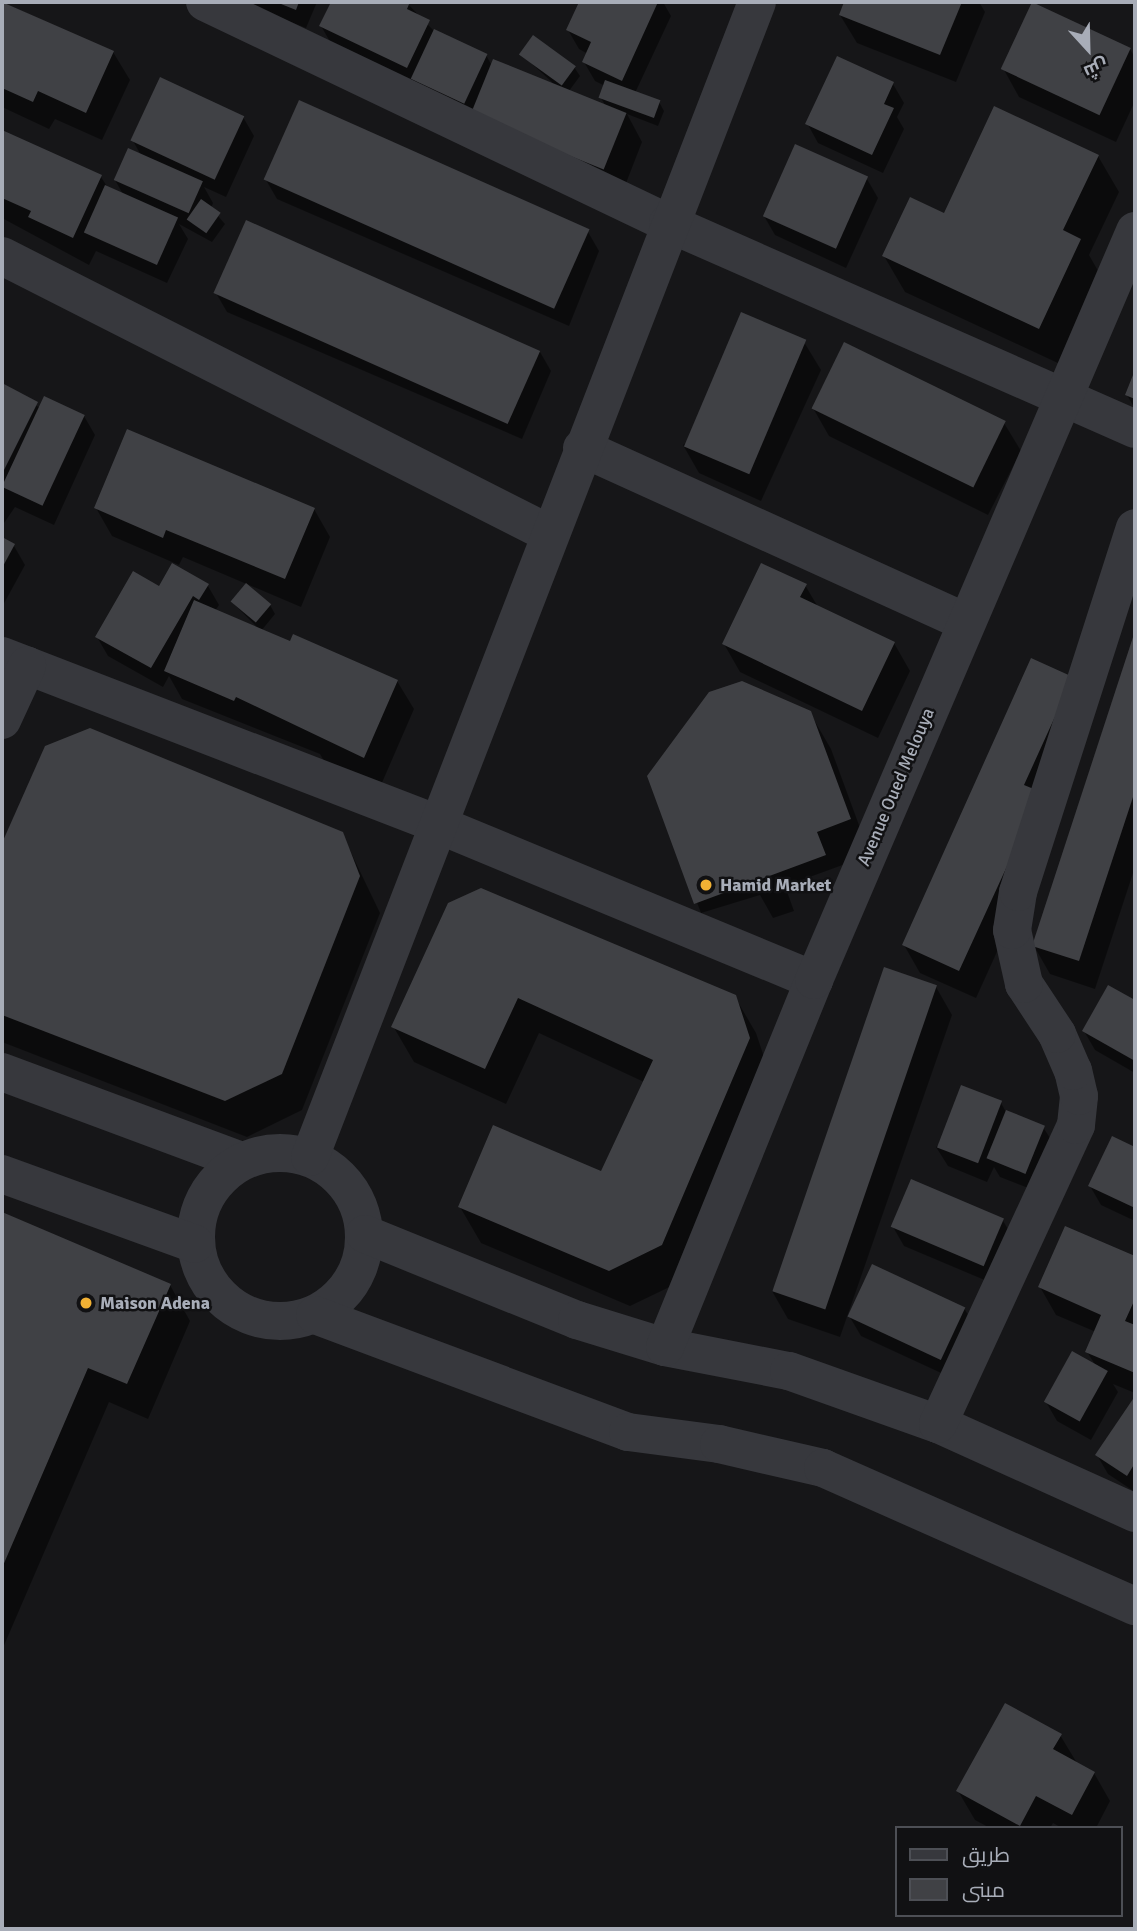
<!DOCTYPE html>
<html>
<head>
<meta charset="utf-8">
<style>
  body { margin:0 }
  #map { position:relative; width:1137px; height:1931px; overflow:hidden; background:#161618; font-family:Signika,Cairo,sans-serif }
  div>[style] { position:absolute }
  [style*='--x'] { left:calc(var(--x)*1px); top:calc(var(--y)*1px); width:calc(var(--w)*1px); rotate:calc(var(--a)*1deg) }
  .shadow>* { inset:0; background:#0007 }
  .building>* { inset:0; background:#404145; transform-origin:0 0 }
  .street>* { height:38px; margin:-19px; padding:0 19px; transform-origin:19px; border-radius:19px; background:#37383d }
  .street>.ring { margin:-19px; padding:0; box-sizing:content-box; background:none; border:38px solid #37383d; border-radius:50% }
  .dots>* { width:19px; height:19px; translate:-50% -50%; box-sizing:border-box; border:4px solid #111113; border-radius:50% }
  span { translate:-50% -50%; white-space:nowrap; text-align:center; line-height:1.15; -webkit-text-stroke:5px #111113; paint-order:stroke }
  .street-label { font-size:18px; color:#a8adb8 }
  .poi-label { font-size:18px; color:#a8adb8; font-weight:700 }
  .left { translate:0 -50%; text-align:left }
  .frame { position:absolute; inset:0; border:4px solid #a8adb8; pointer-events:none }
  .legend { position:absolute; left:895px; top:1826px; width:228px; height:91px; box-sizing:border-box; background:#111113; border:2px solid #4d4f55; margin:0; padding:9px 12px; list-style:none; font-size:21px; color:#a8adb8 }
  .legend li { display:flex; align-items:center; gap:14px; height:35px }
  .legend b { width:35px; border:2px solid #4d4f55 }
  .north { position:absolute; left:1053px; top:14px; width:70px; height:70px; -webkit-text-stroke:5px #111113; paint-order:stroke; rotate:158deg; font-size:19px; font-weight:700; line-height:28px; text-align:center; color:#a8adb8 }
  .north::after { content:''; display:block; margin:auto; width:24px; height:32px; background:#a8adb8; clip-path:polygon(50% 0,100% 100%,50% 72%,0 100%) }
</style>
</head>
<body>
<div id="map">
  <div class="shadow">
    <div style="clip-path:polygon(2px 2px,113px 52px,130px 80px,102px 140px,55px 119px,49px 129px,2px 107px)"></div>
    <div style="clip-path:polygon(241px 2px,317px 2px,306px 28px)"></div>
    <div style="clip-path:polygon(333px 2px,406px 2px,434px 31px,486px 55px,492px 66px,553px 83px,521px 54px,574px 67px,580px 76px,569px 91px,605px 105px,601px 98px,605px 86px,595px 81px,584px 62px,588px 54px,579px 49px,568px 30px,581px 2px,663px 2px,671px 16px,635px 93px,659px 102px,664px 111px,658px 126px,627px 114px,642px 142px,621px 196px,332px 45px,321px 26px)"></div>
    <div style="clip-path:polygon(846px 2px,979px 2px,985px 12px,956px 82px,857px 43px,840px 15px)"></div>
    <div style="clip-path:polygon(1130px 49px,1135px 58px,1135px 101px,1116px 142px,1019px 97px,1003px 68px)"></div>
    <div style="clip-path:polygon(893px 84px,904px 103px,897px 117px,904px 129px,883px 173px,818px 143px,807px 123px)"></div>
    <div style="clip-path:polygon(243px 117px,254px 136px,226px 197px,204px 187px,213px 203px,211px 208px,225px 224px,212px 242px,179px 224px,188px 239px,167px 283px,96px 251px,89px 265px,2px 218px,2px 131px,101px 177px,108px 188px,124px 196px,115px 180px,142px 157px,133px 141px)"></div>
    <div style="clip-path:polygon(1098px 156px,1119px 192px,1089px 255px,1101px 276px,1060px 364px,905px 292px,884px 256px,945px 215px)"></div>
    <div style="clip-path:polygon(867px 179px,878px 198px,846px 268px,775px 235px,764px 216px)"></div>
    <div style="clip-path:polygon(266px 180px,588px 232px,599px 251px,569px 326px,277px 199px)"></div>
    <div style="clip-path:polygon(216px 293px,540px 352px,551px 371px,522px 439px,227px 312px)"></div>
    <div style="clip-path:polygon(804px 342px,821px 370px,761px 501px,699px 473px,683px 445px)"></div>
    <div style="clip-path:polygon(1135px 374px,1135px 409px,1127px 395px)"></div>
    <div style="clip-path:polygon(2px 385px,40px 408px,84px 416px,95px 435px,54px 525px,15px 507px,2px 526px)"></div>
    <div style="clip-path:polygon(813px 408px,1004px 423px,1021px 451px,988px 515px,829px 436px)"></div>
    <div style="clip-path:polygon(96px 508px,314px 509px,330px 537px,301px 607px,183px 557px,179px 565px,112px 536px)"></div>
    <div style="clip-path:polygon(2px 539px,14px 546px,25px 565px,2px 607px)"></div>
    <div style="clip-path:polygon(805px 585px,818px 607px,894px 643px,910px 671px,878px 738px,740px 672px,724px 644px)"></div>
    <div style="clip-path:polygon(208px 586px,219px 605px,215px 611px,259px 629px,232px 602px,270px 605px,275px 614px,261px 631px,397px 681px,414px 709px,381px 785px,324px 761px,320px 754px,182px 699px,169px 676px,163px 687px,108px 656px,97px 637px,160px 589px)"></div>
    <div style="clip-path:polygon(1135px 635px,1135px 867px,1095px 989px,1050px 974px,1034px 946px)"></div>
    <div style="clip-path:polygon(1072px 678px,1056px 822px,976px 998px,920px 973px,904px 945px)"></div>
    <div style="clip-path:polygon(810px 713px,831px 749px,870px 855px,785px 886px,794px 911px,773px 918px,760px 895px,701px 913px,649px 777px)"></div>
    <div style="clip-path:polygon(46px 747px,342px 834px,380px 913px,302px 1110px,247px 1137px,2px 1042px,2px 847px)"></div>
    <div style="clip-path:polygon(450px 904px,735px 997px,756px 1033px,770px 1075px,682px 1281px,630px 1306px,481px 1243px,460px 1207px,602px 1173px,644px 1082px,539px 1033px,506px 1104px,414px 1062px,393px 1026px)"></div>
    <div style="clip-path:polygon(936px 987px,952px 1015px,840px 1337px,788px 1319px,772px 1291px)"></div>
    <div style="clip-path:polygon(1109px 987px,1135px 1002px,1135px 1073px,1095px 1050px,1084px 1031px)"></div>
    <div style="clip-path:polygon(1001px 1103px,1006px 1112px,1043px 1127px,1055px 1146px,1036px 1191px,1000px 1177px,994px 1167px,987px 1182px,948px 1166px,936px 1147px)"></div>
    <div style="clip-path:polygon(1112px 1138px,1135px 1149px,1135px 1221px,1101px 1205px,1090px 1186px)"></div>
    <div style="clip-path:polygon(2px 1214px,170px 1285px,190px 1321px,148px 1419px,109px 1402px,2px 1650px)"></div>
    <div style="clip-path:polygon(1002px 1219px,1013px 1238px,994px 1284px,904px 1246px,893px 1227px)"></div>
    <div style="clip-path:polygon(1066px 1228px,1135px 1258px,1135px 1393px,1113px 1384px,1118px 1392px,1091px 1440px,1057px 1421px,1046px 1402px,1096px 1366px,1087px 1352px,1096px 1332px,1056px 1315px,1040px 1287px)"></div>
    <div style="clip-path:polygon(964px 1308px,975px 1327px,952px 1378px,861px 1336px,848px 1314px)"></div>
    <div style="clip-path:polygon(1135px 1399px,1135px 1492px,1108px 1474px,1097px 1455px)"></div>
    <div style="clip-path:polygon(1060px 1735px,1077px 1763px,1094px 1773px,1110px 1801px,1096px 1828px,1062px 1828px,1053px 1823px,1050px 1828px,990px 1828px,975px 1820px,958px 1791px)"></div>
  </div>
  <div class="building">
    <div style="clip-path:polygon(2px 2px,114px 51px,86px 113px,38px 91px,33px 102px,2px 88px)"></div>
    <div style="clip-path:polygon(276px 2px,299px 2px,296px 10px)"></div>
    <div style="clip-path:polygon(331px 2px,410px 2px,407px 9px,430px 20px,407px 68px,319px 26px)"></div>
    <div style="clip-path:polygon(579px 2px,658px 2px,622px 81px,582px 62px,591px 42px,566px 30px)"></div>
    <div style="clip-path:polygon(844px 2px,962px 2px,940px 55px,839px 15px)"></div>
    <div style="left:1032px;top:2px;width:109px;height:74px;rotate:25deg"></div>
    <div style="left:434px;top:29px;width:59px;height:55px;rotate:25deg"></div>
    <div style="left:533px;top:35px;width:53px;height:24px;rotate:36deg"></div>
    <div style="clip-path:polygon(837px 56px,894px 82px,884px 104px,894px 108px,872px 155px,805px 124px)"></div>
    <div style="left:493px;top:59px;width:144px;height:61px;rotate:22deg"></div>
    <div style="left:160px;top:77px;width:93px;height:70px;rotate:25deg"></div>
    <div style="left:605px;top:80px;width:59px;height:19px;rotate:20deg"></div>
    <div style="left:299px;top:100px;width:318px;height:87px;rotate:24deg"></div>
    <div style="clip-path:polygon(994px 106px,1099px 155px,1063px 230px,1081px 239px,1039px 329px,882px 256px,910px 197px,944px 213px)"></div>
    <div style="clip-path:polygon(2px 130px,102px 175px,73px 238px,28px 217px,31px 211px,2px 198px)"></div>
    <div style="left:795px;top:144px;width:80px;height:79px;rotate:24deg"></div>
    <div style="left:128px;top:148px;width:82px;height:35px;rotate:24deg"></div>
    <div style="left:105px;top:185px;width:80px;height:52px;rotate:24deg"></div>
    <div style="left:201px;top:199px;width:24px;height:25px;rotate:35deg"></div>
    <div style="left:246px;top:220px;width:322px;height:80px;rotate:24deg"></div>
    <div style="left:741px;top:312px;width:71px;height:146px;rotate:23deg"></div>
    <div style="left:844px;top:342px;width:180px;height:74px;rotate:26deg"></div>
    <div style="clip-path:polygon(1135px 370px,1135px 399px,1125px 395px)"></div>
    <div style="clip-path:polygon(2px 383px,38px 402px,2px 474px)"></div>
    <div style="left:44px;top:396px;width:45px;height:100px;rotate:25deg"></div>
    <div style="clip-path:polygon(127px 429px,315px 508px,285px 579px,166px 530px,163px 538px,94px 508px)"></div>
    <div style="clip-path:polygon(2px 537px,15px 544px,2px 568px)"></div>
    <div style="clip-path:polygon(172px 563px,209px 584px,199px 600px,193px 596px,151px 668px,95px 637px,133px 571px,159px 586px)"></div>
    <div style="clip-path:polygon(761px 563px,807px 584px,800px 597px,895px 642px,862px 711px,722px 644px)"></div>
    <div style="left:246px;top:583px;width:33px;height:24px;rotate:40deg"></div>
    <div style="clip-path:polygon(194px 600px,290px 641px,293px 634px,398px 680px,364px 758px,236px 697px,234px 701px,164px 671px)"></div>
    <div style="clip-path:polygon(1135px 631px,1135px 791px,1079px 961px,1032px 946px)"></div>
    <div style="clip-path:polygon(1031px 658px,1073px 677px,1024px 785px,1041px 792px,959px 971px,902px 945px)"></div>
    <div style="clip-path:polygon(742px 681px,811px 711px,851px 819px,817px 832px,826px 855px,694px 904px,647px 776px,709px 692px)"></div>
    <div style="clip-path:polygon(90px 728px,343px 832px,360px 876px,282px 1074px,225px 1101px,2px 1015px,2px 843px,45px 746px)"></div>
    <div style="clip-path:polygon(481px 888px,736px 995px,750px 1038px,662px 1245px,609px 1271px,458px 1207px,493px 1125px,601px 1171px,653px 1060px,518px 998px,485px 1069px,391px 1027px,448px 903px)"></div>
    <div style="left:884px;top:967px;width:56px;height:343px;rotate:19deg"></div>
    <div style="clip-path:polygon(1108px 985px,1135px 1000px,1135px 1061px,1082px 1031px)"></div>
    <div style="left:961px;top:1085px;width:44px;height:67px;rotate:21deg"></div>
    <div style="left:1006px;top:1110px;width:42px;height:52px;rotate:22deg"></div>
    <div style="clip-path:polygon(1112px 1136px,1135px 1147px,1135px 1208px,1088px 1186px)"></div>
    <div style="left:911px;top:1179px;width:101px;height:52px;rotate:23deg"></div>
    <div style="clip-path:polygon(2px 1212px,171px 1284px,127px 1384px,88px 1368px,2px 1568px)"></div>
    <div style="clip-path:polygon(1065px 1226px,1135px 1256px,1135px 1299px,1125px 1321px,1135px 1325px,1135px 1373px,1085px 1352px,1101px 1315px,1038px 1287px)"></div>
    <div style="left:872px;top:1264px;width:103px;height:58px;rotate:25deg"></div>
    <div style="left:1072px;top:1351px;width:41px;height:58px;rotate:29deg"></div>
    <div style="clip-path:polygon(1135px 1396px,1135px 1463px,1127px 1476px,1095px 1455px)"></div>
    <div style="clip-path:polygon(1005px 1703px,1062px 1734px,1053px 1749px,1095px 1772px,1072px 1815px,1036px 1796px,1020px 1826px,956px 1791px)"></div>
  </div>
  <div class="street">
    <div style="--x:205;--y:2;--w:513;--a:25.52"></div>
    <div style="--x:668;--y:223;--w:510;--a:23.8"></div>
    <div style="--x:2;--y:256;--w:614;--a:26.9"></div>
    <div style="--x:582;--y:448;--w:422;--a:24.4"></div>
    <div style="--x:2;--y:656;--w:469;--a:21.1"></div>
    <div style="--x:439;--y:825;--w:406;--a:22.5"></div>
    <div style="--x:2;--y:720;--w:60;--a:-65.2"></div>
    <div style="--x:2;--y:1072;--w:255;--a:20.4"></div>
    <div class="ring" style="left:196px;top:1153px;width:130px;height:130px"></div>
    <div style="--x:310;--y:1157;--w:1238;--a:-68.84"></div>
    <div style="--x:2;--y:1174;--w:205;--a:19.9"></div>
    <div style="--x:365;--y:1234;--w:229;--a:22.1"></div>
    <div style="--x:577;--y:1320;--w:92;--a:17.1"></div>
    <div style="--x:665;--y:1347;--w:126;--a:11"></div>
    <div style="--x:789;--y:1371;--w:158;--a:19.6"></div>
    <div style="--x:938;--y:1424;--w:216;--a:24.3"></div>
    <div style="--x:315;--y:1315;--w:334;--a:20.5"></div>
    <div style="--x:628;--y:1432;--w:92;--a:7.5"></div>
    <div style="--x:719;--y:1444;--w:107;--a:13"></div>
    <div style="--x:823;--y:1468;--w:341;--a:23.9"></div>
    <div style="--x:665;--y:1347;--w:396;--a:-67.9"></div>
    <div style="--x:814;--y:980;--w:815;--a:-66.8"></div>
    <div style="--x:938;--y:1424;--w:329;--a:-65.2"></div>
    <div style="--x:1076;--y:1125;--w:29;--a:-84"></div>
    <div style="--x:1079;--y:1096;--w:26;--a:-103"></div>
    <div style="--x:1073;--y:1071;--w:40;--a:-113.4"></div>
    <div style="--x:1057;--y:1034;--w:60;--a:-123.4"></div>
    <div style="--x:1024;--y:984;--w:55;--a:-102.5"></div>
    <div style="--x:1012;--y:930;--w:38;--a:-81"></div>
    <div style="--x:1018;--y:892;--w:382;--a:-72.2"></div>
  </div>
  <div class="dots">
    <div style="left:706px;top:885px;background:#f2b134"></div>
    <div style="left:86px;top:1303px;background:#f2b134"></div>
  </div>
  <div class="street-label">
    <span style="left:896px;top:787px;rotate:-67deg">Avenue Oued Melouya</span>
  </div>
  <div class="poi-label">
    <span class="left" style="left:720px;top:885px">Hamid Market</span>
    <span class="left" style="left:100px;top:1303px">Maison Adena</span>
  </div>
  <div class="frame"></div>
  <ul class="legend">
  <li><b style="height:9px;background:#37383d"></b>طريق</li>
  <li><b style="height:19px;background:#404145"></b>مبنى</li>
  </ul>
  <div class="north">ش</div>
</div>
</body>
</html>
